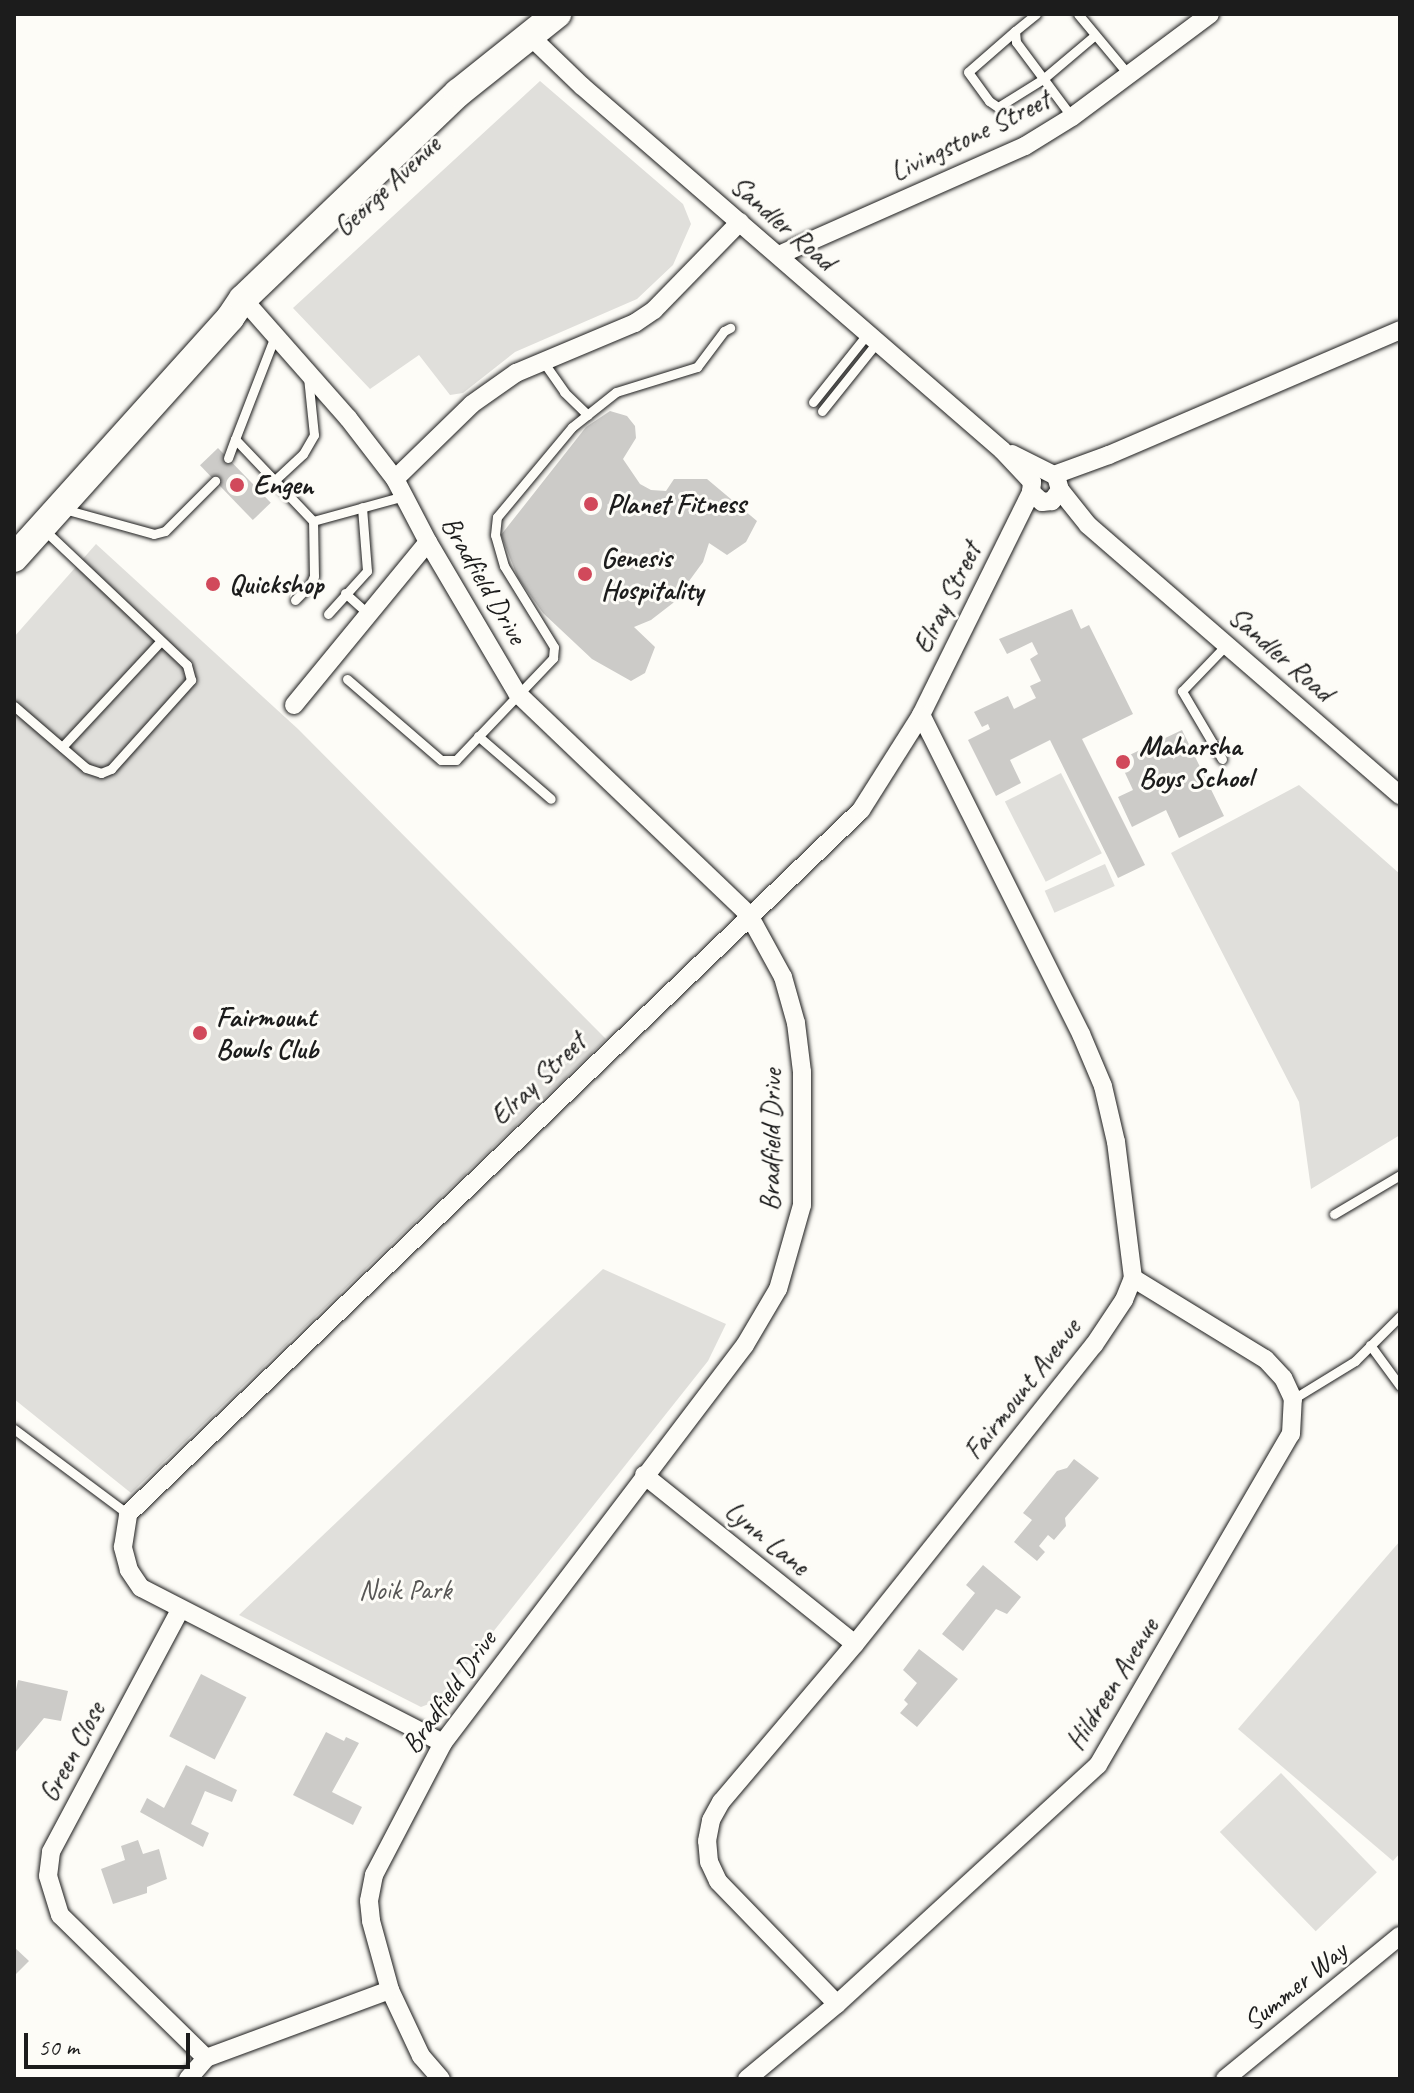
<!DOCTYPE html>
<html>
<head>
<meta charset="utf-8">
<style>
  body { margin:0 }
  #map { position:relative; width:1414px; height:2093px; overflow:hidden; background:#fdfcf7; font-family:Caveat,sans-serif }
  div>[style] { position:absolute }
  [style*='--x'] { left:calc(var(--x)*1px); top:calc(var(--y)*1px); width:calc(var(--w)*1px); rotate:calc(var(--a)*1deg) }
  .green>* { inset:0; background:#e0dfdb; transform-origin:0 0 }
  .building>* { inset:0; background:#cccbc8; transform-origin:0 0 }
  .roads { filter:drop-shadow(0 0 2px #1c1c1c) drop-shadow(0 0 2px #1c1c1c) }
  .service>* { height:9px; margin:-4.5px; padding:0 4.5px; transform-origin:4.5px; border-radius:4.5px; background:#fdfcf7 }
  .minor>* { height:18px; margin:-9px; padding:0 9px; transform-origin:9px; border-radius:9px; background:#fdfcf7 }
  .primary>* { height:28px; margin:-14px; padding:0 14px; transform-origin:14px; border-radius:14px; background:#fdfcf7 }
  .dots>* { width:22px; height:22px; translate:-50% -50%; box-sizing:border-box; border:4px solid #fdfcf7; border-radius:50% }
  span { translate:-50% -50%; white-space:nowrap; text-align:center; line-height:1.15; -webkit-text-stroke:6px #fdfcf7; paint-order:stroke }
  .street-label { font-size:28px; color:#1c1c1c }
  .poi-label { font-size:28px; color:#1c1c1c; font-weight:700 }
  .left { translate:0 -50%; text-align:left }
  .park-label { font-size:28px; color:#575655 }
  .frame { position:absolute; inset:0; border:16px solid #1c1c1c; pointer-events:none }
  .scale { position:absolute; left:24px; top:2033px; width:166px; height:36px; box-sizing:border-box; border:4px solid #1c1c1c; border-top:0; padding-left:10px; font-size:24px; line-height:28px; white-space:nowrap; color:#1c1c1c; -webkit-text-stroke:6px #fdfcf7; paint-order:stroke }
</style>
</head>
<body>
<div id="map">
  <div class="green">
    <div style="clip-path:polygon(540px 81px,683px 204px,691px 224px,673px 265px,637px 299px,515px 352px,463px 393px,450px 395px,419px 355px,370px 389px,293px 308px)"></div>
    <div style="clip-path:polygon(96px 544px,298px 729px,606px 1039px,131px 1493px,14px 1399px,14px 637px)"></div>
    <div style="left:1061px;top:773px;width:90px;height:63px;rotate:63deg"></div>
    <div style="clip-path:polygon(1299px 785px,1400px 874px,1400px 1135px,1311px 1189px,1299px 1102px,1171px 853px)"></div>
    <div style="left:1105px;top:864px;width:24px;height:66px;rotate:66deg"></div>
    <div style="clip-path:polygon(603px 1269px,726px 1324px,708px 1361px,439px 1700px,421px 1707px,239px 1615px)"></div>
    <div style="clip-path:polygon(1400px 1541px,1400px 1853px,1393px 1861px,1238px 1729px)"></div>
    <div style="left:1281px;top:1773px;width:138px;height:85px;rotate:46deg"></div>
  </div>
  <div class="building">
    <div style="clip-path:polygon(610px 411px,627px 416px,635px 426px,636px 438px,623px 459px,640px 484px,651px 490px,666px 491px,674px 479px,707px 479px,757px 521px,746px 542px,727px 555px,709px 543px,703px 562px,673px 603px,651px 620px,634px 627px,655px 647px,645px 673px,631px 681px,592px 659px,543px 613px,518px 578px,501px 535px,586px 427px)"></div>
    <div style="left:218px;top:448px;width:76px;height:25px;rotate:46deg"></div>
    <div style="clip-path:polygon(1072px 609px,1081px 629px,1089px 625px,1133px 714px,1082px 739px,1145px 865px,1118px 878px,1050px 740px,1010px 760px,1021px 783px,996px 796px,968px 740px,990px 729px,988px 724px,982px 727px,974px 712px,1008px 696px,1014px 709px,1036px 698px,1030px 686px,1041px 681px,1030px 659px,1038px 654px,1032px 642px,1007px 654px,999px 639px)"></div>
    <div style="clip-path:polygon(1182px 730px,1224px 816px,1179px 838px,1166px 810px,1132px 827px,1118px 797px,1133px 790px,1119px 760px)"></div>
    <div style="clip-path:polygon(1074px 1459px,1099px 1478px,1065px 1518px,1066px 1526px,1054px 1540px,1048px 1535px,1039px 1546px,1045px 1552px,1037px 1561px,1014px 1542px,1032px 1520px,1023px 1513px,1057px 1471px,1067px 1468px)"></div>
    <div style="clip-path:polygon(983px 1565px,1021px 1597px,1007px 1614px,996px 1609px,963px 1651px,942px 1634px,975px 1593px,966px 1585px)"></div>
    <div style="clip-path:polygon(919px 1649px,958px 1679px,917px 1727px,900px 1713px,908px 1704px,904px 1700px,917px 1683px,903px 1670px)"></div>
    <div style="left:201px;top:1674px;width:51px;height:70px;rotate:27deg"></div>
    <div style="clip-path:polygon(18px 1680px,68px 1691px,61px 1721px,44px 1718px,14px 1754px,14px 1700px)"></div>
    <div style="clip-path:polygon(326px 1732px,344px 1741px,346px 1737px,359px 1743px,332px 1792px,362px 1807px,353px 1825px,293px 1795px)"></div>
    <div style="clip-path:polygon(186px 1765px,237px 1790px,232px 1802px,205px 1791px,191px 1824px,209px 1833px,203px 1847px,140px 1812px,147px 1798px,164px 1808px)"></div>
    <div style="clip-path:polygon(138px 1840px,143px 1854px,159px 1849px,167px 1879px,147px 1887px,147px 1893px,113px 1904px,101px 1869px,125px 1860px,121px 1846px)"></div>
    <div style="clip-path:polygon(14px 1947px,29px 1961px,14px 1976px)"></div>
  </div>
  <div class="roads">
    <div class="service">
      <div style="--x:1036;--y:14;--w:27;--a:141"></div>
      <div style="--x:1015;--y:31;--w:11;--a:85"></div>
      <div style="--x:1016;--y:42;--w:94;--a:53.3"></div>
      <div style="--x:1078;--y:14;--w:78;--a:50.2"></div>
      <div style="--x:1015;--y:31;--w:62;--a:138.9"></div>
      <div style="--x:968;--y:72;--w:36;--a:54"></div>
      <div style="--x:989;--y:101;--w:11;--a:34"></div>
      <div style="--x:998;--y:107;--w:53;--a:-31.9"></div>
      <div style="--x:1043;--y:79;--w:68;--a:-40.2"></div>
      <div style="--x:275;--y:336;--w:110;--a:111.2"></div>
      <div style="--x:235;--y:439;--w:113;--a:46.4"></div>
      <div style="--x:313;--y:521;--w:94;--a:-15.4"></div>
      <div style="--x:542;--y:360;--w:39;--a:55"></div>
      <div style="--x:564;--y:392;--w:33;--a:44"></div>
      <div style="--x:813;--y:402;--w:88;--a:-51.4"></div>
      <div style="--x:822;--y:411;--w:90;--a:-51.3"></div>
      <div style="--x:228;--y:458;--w:20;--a:-70"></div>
      <div style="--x:275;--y:480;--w:38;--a:-43"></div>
      <div style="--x:303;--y:454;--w:22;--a:-60"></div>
      <div style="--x:314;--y:435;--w:58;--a:-95.9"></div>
      <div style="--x:64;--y:509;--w:93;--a:15.5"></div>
      <div style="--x:154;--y:534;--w:11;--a:-15"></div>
      <div style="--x:165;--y:531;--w:71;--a:-45"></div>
      <div style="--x:345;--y:593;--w:31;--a:42"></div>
      <div style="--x:295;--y:600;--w:21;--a:-45"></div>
      <div style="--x:310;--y:585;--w:10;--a:-66"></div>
      <div style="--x:314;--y:576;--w:55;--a:-91"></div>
      <div style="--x:328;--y:614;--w:58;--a:-47.8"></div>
      <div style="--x:367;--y:571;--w:64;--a:-94.5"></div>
      <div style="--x:347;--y:679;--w:124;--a:40.8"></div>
      <div style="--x:441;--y:760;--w:15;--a:0"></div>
      <div style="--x:456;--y:760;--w:141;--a:-46.4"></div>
      <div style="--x:553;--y:658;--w:11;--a:-85"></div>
      <div style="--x:554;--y:647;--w:95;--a:-121.7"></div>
      <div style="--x:504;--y:566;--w:32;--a:-106"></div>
      <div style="--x:495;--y:535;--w:18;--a:-84"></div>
      <div style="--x:497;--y:517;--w:117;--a:-50.2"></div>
      <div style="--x:572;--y:427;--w:56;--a:-38.5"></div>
      <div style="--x:616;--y:392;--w:85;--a:-17.2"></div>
      <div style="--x:697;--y:367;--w:45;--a:-53.1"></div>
      <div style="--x:724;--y:331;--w:7;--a:-27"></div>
      <div style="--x:14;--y:706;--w:95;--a:40.7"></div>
      <div style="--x:86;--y:768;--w:16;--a:18"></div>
      <div style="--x:101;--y:773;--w:11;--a:-22"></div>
      <div style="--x:111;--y:769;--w:120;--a:-48"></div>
      <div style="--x:191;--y:680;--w:16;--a:-105"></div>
      <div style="--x:187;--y:665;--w:197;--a:-136.6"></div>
      <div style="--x:478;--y:736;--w:96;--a:40.8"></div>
      <div style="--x:62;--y:747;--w:144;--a:-47"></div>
      <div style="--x:1222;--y:759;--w:79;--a:-120.5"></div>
      <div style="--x:1182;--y:691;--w:65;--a:-46.2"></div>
      <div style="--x:1334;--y:1214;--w:77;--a:-30.6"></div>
      <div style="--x:1370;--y:1345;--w:51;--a:53.8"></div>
      <div style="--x:1293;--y:1399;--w:73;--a:-31.5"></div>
      <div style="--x:1355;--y:1361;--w:64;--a:-45"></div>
      <div style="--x:14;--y:1429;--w:142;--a:36.7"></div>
    </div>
    <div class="minor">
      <div style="--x:530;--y:36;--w:72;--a:43.9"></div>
      <div style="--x:582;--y:86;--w:556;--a:40.91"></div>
      <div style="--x:1002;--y:450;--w:44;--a:46.8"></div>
      <div style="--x:779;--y:255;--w:269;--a:-23.9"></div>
      <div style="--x:1025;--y:146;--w:55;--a:-31.7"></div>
      <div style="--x:1072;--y:117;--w:172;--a:-36.7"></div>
      <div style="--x:243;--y:299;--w:159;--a:48.6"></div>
      <div style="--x:348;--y:418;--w:77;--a:52.4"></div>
      <div style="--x:395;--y:479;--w:71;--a:62.4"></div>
      <div style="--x:428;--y:542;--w:175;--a:59.5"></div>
      <div style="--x:517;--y:693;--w:321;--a:43.7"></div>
      <div style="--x:749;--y:915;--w:71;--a:61.3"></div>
      <div style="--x:783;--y:977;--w:48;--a:74.2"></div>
      <div style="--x:796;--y:1023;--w:49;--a:83"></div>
      <div style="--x:802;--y:1072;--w:133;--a:90"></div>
      <div style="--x:802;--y:1205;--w:87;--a:105.9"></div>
      <div style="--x:778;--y:1289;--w:65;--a:120.5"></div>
      <div style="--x:745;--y:1345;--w:500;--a:127.2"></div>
      <div style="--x:443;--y:1743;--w:149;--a:117.6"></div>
      <div style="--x:374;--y:1875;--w:26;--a:101"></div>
      <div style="--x:369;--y:1901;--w:20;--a:84"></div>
      <div style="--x:371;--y:1921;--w:72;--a:74.6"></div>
      <div style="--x:390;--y:1990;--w:73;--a:64.8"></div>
      <div style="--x:421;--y:2056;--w:30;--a:49"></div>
      <div style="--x:1012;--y:454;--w:49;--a:26.6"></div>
      <div style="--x:1056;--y:476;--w:15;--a:74"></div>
      <div style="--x:1060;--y:490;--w:14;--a:126"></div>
      <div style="--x:1052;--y:501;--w:10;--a:174"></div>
      <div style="--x:1042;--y:502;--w:15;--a:-138"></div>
      <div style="--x:1031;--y:492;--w:10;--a:-84"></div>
      <div style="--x:1054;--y:475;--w:59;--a:-20"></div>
      <div style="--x:1109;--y:455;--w:317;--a:-23.2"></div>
      <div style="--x:395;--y:479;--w:107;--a:-44.2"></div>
      <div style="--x:472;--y:404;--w:54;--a:-35.2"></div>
      <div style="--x:516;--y:373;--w:129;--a:-22.8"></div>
      <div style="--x:635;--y:323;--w:23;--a:-34"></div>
      <div style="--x:654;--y:310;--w:123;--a:-45.7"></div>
      <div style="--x:1060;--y:490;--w:45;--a:51.3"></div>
      <div style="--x:1088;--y:525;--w:413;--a:40.9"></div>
      <div style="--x:294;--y:705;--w:211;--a:-50.6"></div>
      <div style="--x:644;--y:1475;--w:270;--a:38.7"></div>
      <div style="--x:180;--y:1610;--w:274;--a:118.1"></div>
      <div style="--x:51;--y:1852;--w:24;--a:97"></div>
      <div style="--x:48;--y:1876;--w:41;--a:72.9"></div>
      <div style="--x:60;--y:1915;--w:204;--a:44.4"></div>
      <div style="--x:443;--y:1743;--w:339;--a:-152.8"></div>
      <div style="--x:141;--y:1588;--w:22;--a:-124"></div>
      <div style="--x:129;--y:1570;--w:24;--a:-105"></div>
      <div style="--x:123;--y:1547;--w:33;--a:-81"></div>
      <div style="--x:128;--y:1514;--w:1016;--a:-43.84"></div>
      <div style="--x:861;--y:810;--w:112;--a:-57.7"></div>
      <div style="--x:921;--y:715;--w:249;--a:-63.7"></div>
      <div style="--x:837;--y:2004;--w:171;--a:-134.1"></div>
      <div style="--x:718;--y:1881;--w:21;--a:-115"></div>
      <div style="--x:709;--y:1862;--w:21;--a:-95"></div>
      <div style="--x:707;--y:1841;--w:21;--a:-79"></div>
      <div style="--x:711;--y:1820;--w:21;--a:-61"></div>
      <div style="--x:721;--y:1802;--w:207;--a:-49.7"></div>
      <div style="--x:855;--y:1644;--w:383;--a:-51.4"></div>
      <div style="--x:1094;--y:1345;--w:54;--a:-56.3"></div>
      <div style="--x:1124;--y:1300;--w:24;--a:-68"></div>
      <div style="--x:1133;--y:1278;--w:137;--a:-97.1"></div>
      <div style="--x:1116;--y:1142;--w:57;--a:-103.1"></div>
      <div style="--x:1103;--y:1086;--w:56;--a:-112.9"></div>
      <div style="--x:1081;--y:1034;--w:357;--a:-116.6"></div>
      <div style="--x:188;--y:2079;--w:28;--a:-49"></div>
      <div style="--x:206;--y:2058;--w:196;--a:-20.3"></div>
      <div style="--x:747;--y:2079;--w:117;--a:-39.8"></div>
      <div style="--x:837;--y:2004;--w:354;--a:-42.5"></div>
      <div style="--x:1098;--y:1765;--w:383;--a:-59.8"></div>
      <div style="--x:1291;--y:1434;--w:35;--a:-87"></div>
      <div style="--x:1293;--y:1399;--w:23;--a:-115"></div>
      <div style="--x:1283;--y:1378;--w:26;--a:-133"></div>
      <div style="--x:1265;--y:1359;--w:155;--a:-148.5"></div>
      <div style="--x:1225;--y:2079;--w:226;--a:-39.3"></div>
    </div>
    <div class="primary">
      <div style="--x:14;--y:558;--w:323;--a:-48"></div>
      <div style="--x:230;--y:318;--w:23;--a:-56"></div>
      <div style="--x:243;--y:299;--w:298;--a:-43.8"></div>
      <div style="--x:458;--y:93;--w:127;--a:-38.6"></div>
    </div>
  </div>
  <div class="dots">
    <div style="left:237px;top:485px;background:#d1495b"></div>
    <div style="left:591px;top:504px;background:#d1495b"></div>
    <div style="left:585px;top:574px;background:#d1495b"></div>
    <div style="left:213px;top:584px;background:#d1495b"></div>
    <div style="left:1123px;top:762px;background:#d1495b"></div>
    <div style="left:200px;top:1033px;background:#d1495b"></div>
  </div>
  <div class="street-label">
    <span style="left:970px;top:136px;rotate:-26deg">Livingstone Street</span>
    <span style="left:387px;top:186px;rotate:-43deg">George Avenue</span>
    <span style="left:783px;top:223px;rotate:41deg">Sandler Road</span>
    <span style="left:484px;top:580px;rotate:60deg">Bradfield Drive</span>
    <span style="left:947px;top:598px;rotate:-64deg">Elray Street</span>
    <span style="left:1281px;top:654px;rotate:41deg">Sandler Road</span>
    <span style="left:538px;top:1079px;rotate:-44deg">Elray Street</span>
    <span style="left:771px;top:1140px;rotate:-89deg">Bradfield Drive</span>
    <span style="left:1022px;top:1389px;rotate:-52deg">Fairmount Avenue</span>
    <span style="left:767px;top:1538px;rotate:39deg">Lynn Lane</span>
    <span style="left:1112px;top:1684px;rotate:-58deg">Hildreen Avenue</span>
    <span style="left:449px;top:1692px;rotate:-55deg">Bradfield Drive</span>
    <span style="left:72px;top:1752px;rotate:-62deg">Green Close</span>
    <span style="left:1295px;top:1986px;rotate:-39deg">Summer Way</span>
  </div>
  <div class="poi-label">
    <span class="left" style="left:253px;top:485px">Engen</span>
    <span class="left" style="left:607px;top:504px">Planet Fitness</span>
    <span class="left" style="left:601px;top:574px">Genesis<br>Hospitality</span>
    <span class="left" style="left:229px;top:584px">Quickshop</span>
    <span class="left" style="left:1139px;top:762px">Maharsha<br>Boys School</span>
    <span class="left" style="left:216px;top:1033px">Fairmount<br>Bowls Club</span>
  </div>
  <div class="park-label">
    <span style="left:405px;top:1590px">Noik Park</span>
  </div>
  <div class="frame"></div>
  <div class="scale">50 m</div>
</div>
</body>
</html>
